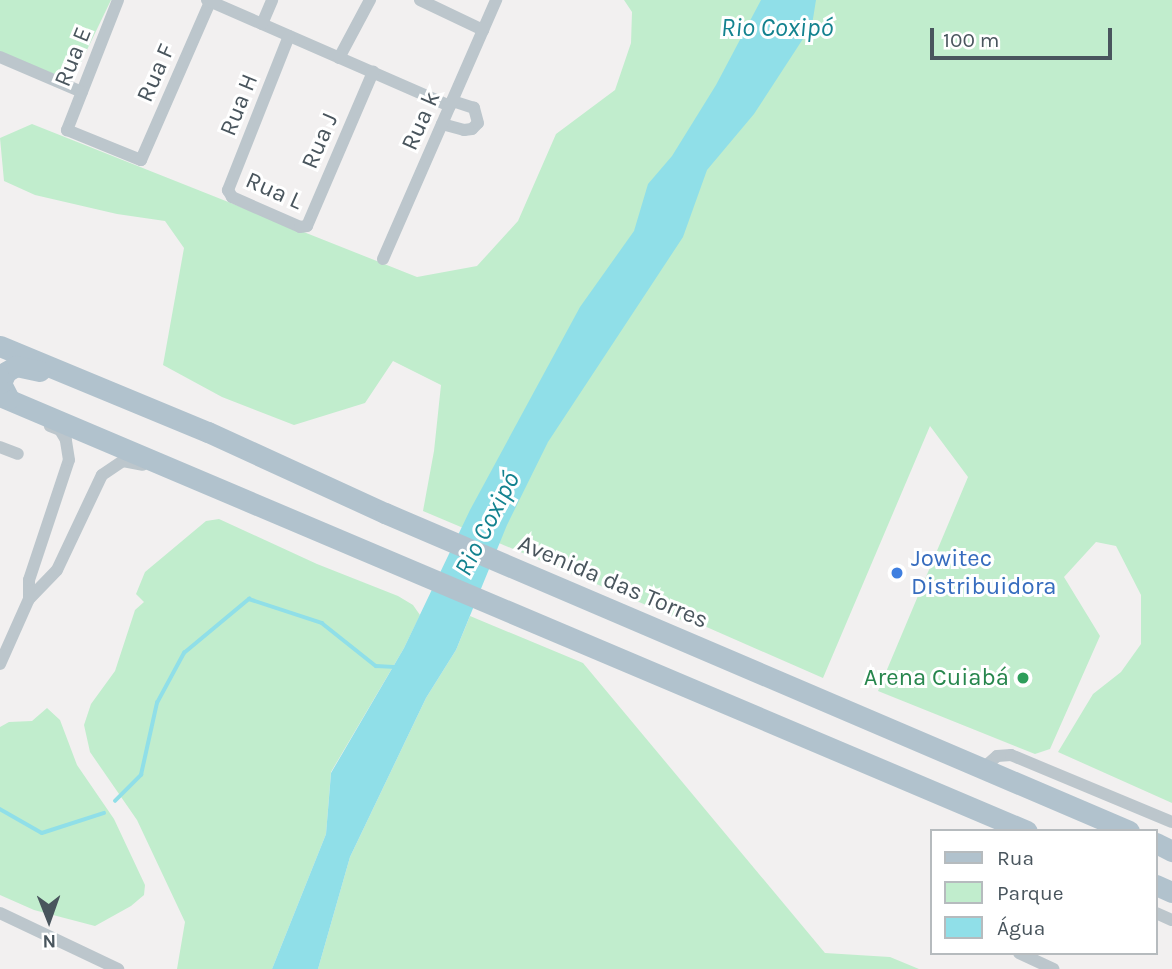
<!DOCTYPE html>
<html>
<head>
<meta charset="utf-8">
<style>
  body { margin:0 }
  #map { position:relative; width:1172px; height:969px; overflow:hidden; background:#f2f0f0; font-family:Karla,sans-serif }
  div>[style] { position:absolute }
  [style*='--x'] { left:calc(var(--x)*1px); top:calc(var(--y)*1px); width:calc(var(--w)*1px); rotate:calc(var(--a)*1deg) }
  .green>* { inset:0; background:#c1edcd }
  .water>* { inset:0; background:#90dfe8 }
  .stream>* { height:3.5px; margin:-1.75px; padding:0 1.75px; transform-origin:1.75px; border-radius:1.75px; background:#90dfe8 }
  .street>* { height:12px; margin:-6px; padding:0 6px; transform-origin:6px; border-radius:6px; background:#bcc6cc }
  .primary>* { height:21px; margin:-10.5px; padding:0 10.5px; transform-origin:10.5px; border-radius:10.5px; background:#b1c2cd }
  .dots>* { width:19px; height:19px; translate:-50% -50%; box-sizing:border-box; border:4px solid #fff; border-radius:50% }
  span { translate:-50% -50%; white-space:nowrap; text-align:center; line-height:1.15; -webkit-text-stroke:6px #fff; paint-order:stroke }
  .street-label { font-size:24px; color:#49555d }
  .shop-label { font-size:24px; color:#366cbe }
  .left { translate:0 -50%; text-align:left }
  .leisure-label { font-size:24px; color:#27864d }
  .right { translate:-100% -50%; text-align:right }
  .water-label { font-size:26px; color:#13828f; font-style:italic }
  .legend { position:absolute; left:930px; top:829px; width:228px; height:126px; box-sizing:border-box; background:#fff; border:2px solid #b6bbbe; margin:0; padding:9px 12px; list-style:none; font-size:21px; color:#49555d }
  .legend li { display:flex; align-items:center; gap:14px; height:35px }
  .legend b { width:35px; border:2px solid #b6bbbe }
  .north { position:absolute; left:14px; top:885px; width:70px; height:70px; -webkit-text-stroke:5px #fff; paint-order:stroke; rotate:179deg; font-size:19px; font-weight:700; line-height:28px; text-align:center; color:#49555d }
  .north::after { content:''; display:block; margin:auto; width:24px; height:32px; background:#49555d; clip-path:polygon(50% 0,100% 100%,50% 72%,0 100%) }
  .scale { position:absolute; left:930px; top:28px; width:182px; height:32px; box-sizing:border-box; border:4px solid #49555d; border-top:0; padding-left:9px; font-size:21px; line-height:24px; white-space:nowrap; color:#49555d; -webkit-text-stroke:5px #fff; paint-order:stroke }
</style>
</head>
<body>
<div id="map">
  <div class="green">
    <div style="clip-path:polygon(0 0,111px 0,72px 81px,0 53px)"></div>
    <div style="clip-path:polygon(624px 0,1172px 0,1172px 803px,1058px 752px,1093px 694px,1121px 672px,1141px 644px,1141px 595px,1116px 546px,1096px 542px,1064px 577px,1100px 636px,1050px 749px,1035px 754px,878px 691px,968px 477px,930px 426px,823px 678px,702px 625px,684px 621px,423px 511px,434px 451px,441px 385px,393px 361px,365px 403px,294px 425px,222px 397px,163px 365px,184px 248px,165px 221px,117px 214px,35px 195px,4px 181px,0 138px,32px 124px,417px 277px,477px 266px,518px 221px,556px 134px,615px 90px,631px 43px,632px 12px)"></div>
    <div style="clip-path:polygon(219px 519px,317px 564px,398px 596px,413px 605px,420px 615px,404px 648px,331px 772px,326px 834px,272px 969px,177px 969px,185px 922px,137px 820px,90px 752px,84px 725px,91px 704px,115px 671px,135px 610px,144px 602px,136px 594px,145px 572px,206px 521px)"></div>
    <div style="clip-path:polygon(470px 616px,583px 663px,825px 953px,890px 957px,919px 969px,318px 969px,350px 857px,426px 698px,456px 650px)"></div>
    <div style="clip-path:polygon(47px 708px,60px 720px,77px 765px,114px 819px,145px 885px,144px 895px,131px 906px,95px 926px,34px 910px,0 895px,0 727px,9px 722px,32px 721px)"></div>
  </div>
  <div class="water">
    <div style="clip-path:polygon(761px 0,816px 0,812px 25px,754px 114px,707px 170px,683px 237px,548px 442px,507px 525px,456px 650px,426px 698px,350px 857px,318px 969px,272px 969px,326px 834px,331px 773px,404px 648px,470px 510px,580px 307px,634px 231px,648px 184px,672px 156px,716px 85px)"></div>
  </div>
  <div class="stream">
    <div style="--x:115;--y:801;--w:37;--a:-45"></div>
    <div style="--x:141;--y:775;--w:74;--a:-77.5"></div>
    <div style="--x:157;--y:703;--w:57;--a:-61.6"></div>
    <div style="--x:184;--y:653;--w:85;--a:-39.7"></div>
    <div style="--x:249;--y:599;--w:77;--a:18.2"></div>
    <div style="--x:322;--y:623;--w:69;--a:38.5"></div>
    <div style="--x:376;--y:666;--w:21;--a:3"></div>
    <div style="--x:0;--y:809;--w:48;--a:29.7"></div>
    <div style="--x:42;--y:833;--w:65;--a:-17.9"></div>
  </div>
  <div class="street">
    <div style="--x:118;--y:0;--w:140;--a:111.4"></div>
    <div style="--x:67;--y:130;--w:80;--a:22.1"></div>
    <div style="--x:141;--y:160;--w:172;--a:-66.4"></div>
    <div style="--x:207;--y:0;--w:265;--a:23.6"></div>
    <div style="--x:420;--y:0;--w:70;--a:25.5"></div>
    <div style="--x:262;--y:24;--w:26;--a:-67"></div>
    <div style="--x:289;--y:36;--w:166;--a:111.6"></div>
    <div style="--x:228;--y:190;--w:8;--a:60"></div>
    <div style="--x:232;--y:197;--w:74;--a:23.8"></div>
    <div style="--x:300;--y:227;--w:7;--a:-8"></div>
    <div style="--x:307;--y:226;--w:168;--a:-66.8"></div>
    <div style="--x:0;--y:57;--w:89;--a:23.1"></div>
    <div style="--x:339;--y:58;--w:66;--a:-61.9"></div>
    <div style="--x:442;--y:124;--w:23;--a:15"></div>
    <div style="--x:464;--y:130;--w:8;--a:-7"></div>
    <div style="--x:472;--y:129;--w:8;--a:-45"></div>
    <div style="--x:478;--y:123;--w:16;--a:-105"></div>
    <div style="--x:474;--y:108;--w:23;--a:-162"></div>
    <div style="--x:383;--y:259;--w:283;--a:-66.4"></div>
    <div style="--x:0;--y:447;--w:19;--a:21"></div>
    <div style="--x:29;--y:599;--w:19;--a:-90"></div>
    <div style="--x:29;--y:580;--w:126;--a:-71.6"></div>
    <div style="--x:69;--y:460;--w:20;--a:-99"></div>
    <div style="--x:66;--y:440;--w:12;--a:-121"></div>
    <div style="--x:60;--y:430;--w:11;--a:-158"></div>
    <div style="--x:0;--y:664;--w:71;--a:-66"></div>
    <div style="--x:29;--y:599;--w:40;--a:-46"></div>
    <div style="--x:57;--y:570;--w:105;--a:-64.7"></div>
    <div style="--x:102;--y:475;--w:25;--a:-34"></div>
    <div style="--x:123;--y:461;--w:20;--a:11"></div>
    <div style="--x:981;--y:770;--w:21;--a:-41"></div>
    <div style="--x:997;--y:756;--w:14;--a:-4"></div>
    <div style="--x:1011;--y:755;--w:174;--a:22.6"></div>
    <div style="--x:0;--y:913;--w:131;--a:25.4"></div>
    <div style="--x:1156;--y:913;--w:17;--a:24"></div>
    <div style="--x:1019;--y:953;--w:38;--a:25"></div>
  </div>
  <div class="primary">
    <div style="--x:0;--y:346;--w:225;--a:22.5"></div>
    <div style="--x:208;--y:432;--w:195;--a:24.6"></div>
    <div style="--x:385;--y:513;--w:809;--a:23.14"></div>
    <div style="--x:0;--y:396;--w:1115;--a:22.96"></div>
    <div style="--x:9;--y:399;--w:18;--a:-117"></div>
    <div style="--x:1;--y:383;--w:12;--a:-66"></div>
    <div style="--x:6;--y:372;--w:12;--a:-31"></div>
    <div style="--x:16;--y:366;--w:24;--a:12"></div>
    <div style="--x:1156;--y:843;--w:18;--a:27"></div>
    <div style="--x:1156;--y:885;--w:17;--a:24"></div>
  </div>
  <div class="dots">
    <div style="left:897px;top:573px;background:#3f7fe0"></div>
    <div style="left:1023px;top:678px;background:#2e9e5b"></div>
  </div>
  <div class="street-label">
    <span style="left:73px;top:57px;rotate:-68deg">Rua E</span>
    <span style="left:156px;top:73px;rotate:-66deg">Rua F</span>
    <span style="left:239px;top:105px;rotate:-68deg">Rua H</span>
    <span style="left:421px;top:121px;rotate:-66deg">Rua k</span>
    <span style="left:320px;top:141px;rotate:-67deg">Rua J</span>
    <span style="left:274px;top:191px;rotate:24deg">Rua L</span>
    <span style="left:613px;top:582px;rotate:23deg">Avenida das Torres</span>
  </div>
  <div class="shop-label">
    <span class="left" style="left:911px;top:573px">Jowitec<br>Distribuidora</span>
  </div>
  <div class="leisure-label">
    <span class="right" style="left:1009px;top:678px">Arena Cuiabá</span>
  </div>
  <div class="water-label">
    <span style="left:777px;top:28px">Rio Coxipó</span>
    <span style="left:487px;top:524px;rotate:-63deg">Rio Coxipó</span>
  </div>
  <ul class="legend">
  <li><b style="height:9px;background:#b1c2cd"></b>Rua</li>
  <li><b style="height:19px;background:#c1edcd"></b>Parque</li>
  <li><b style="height:19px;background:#90dfe8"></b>Água</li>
  </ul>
  <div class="north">N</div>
  <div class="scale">100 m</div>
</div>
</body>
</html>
